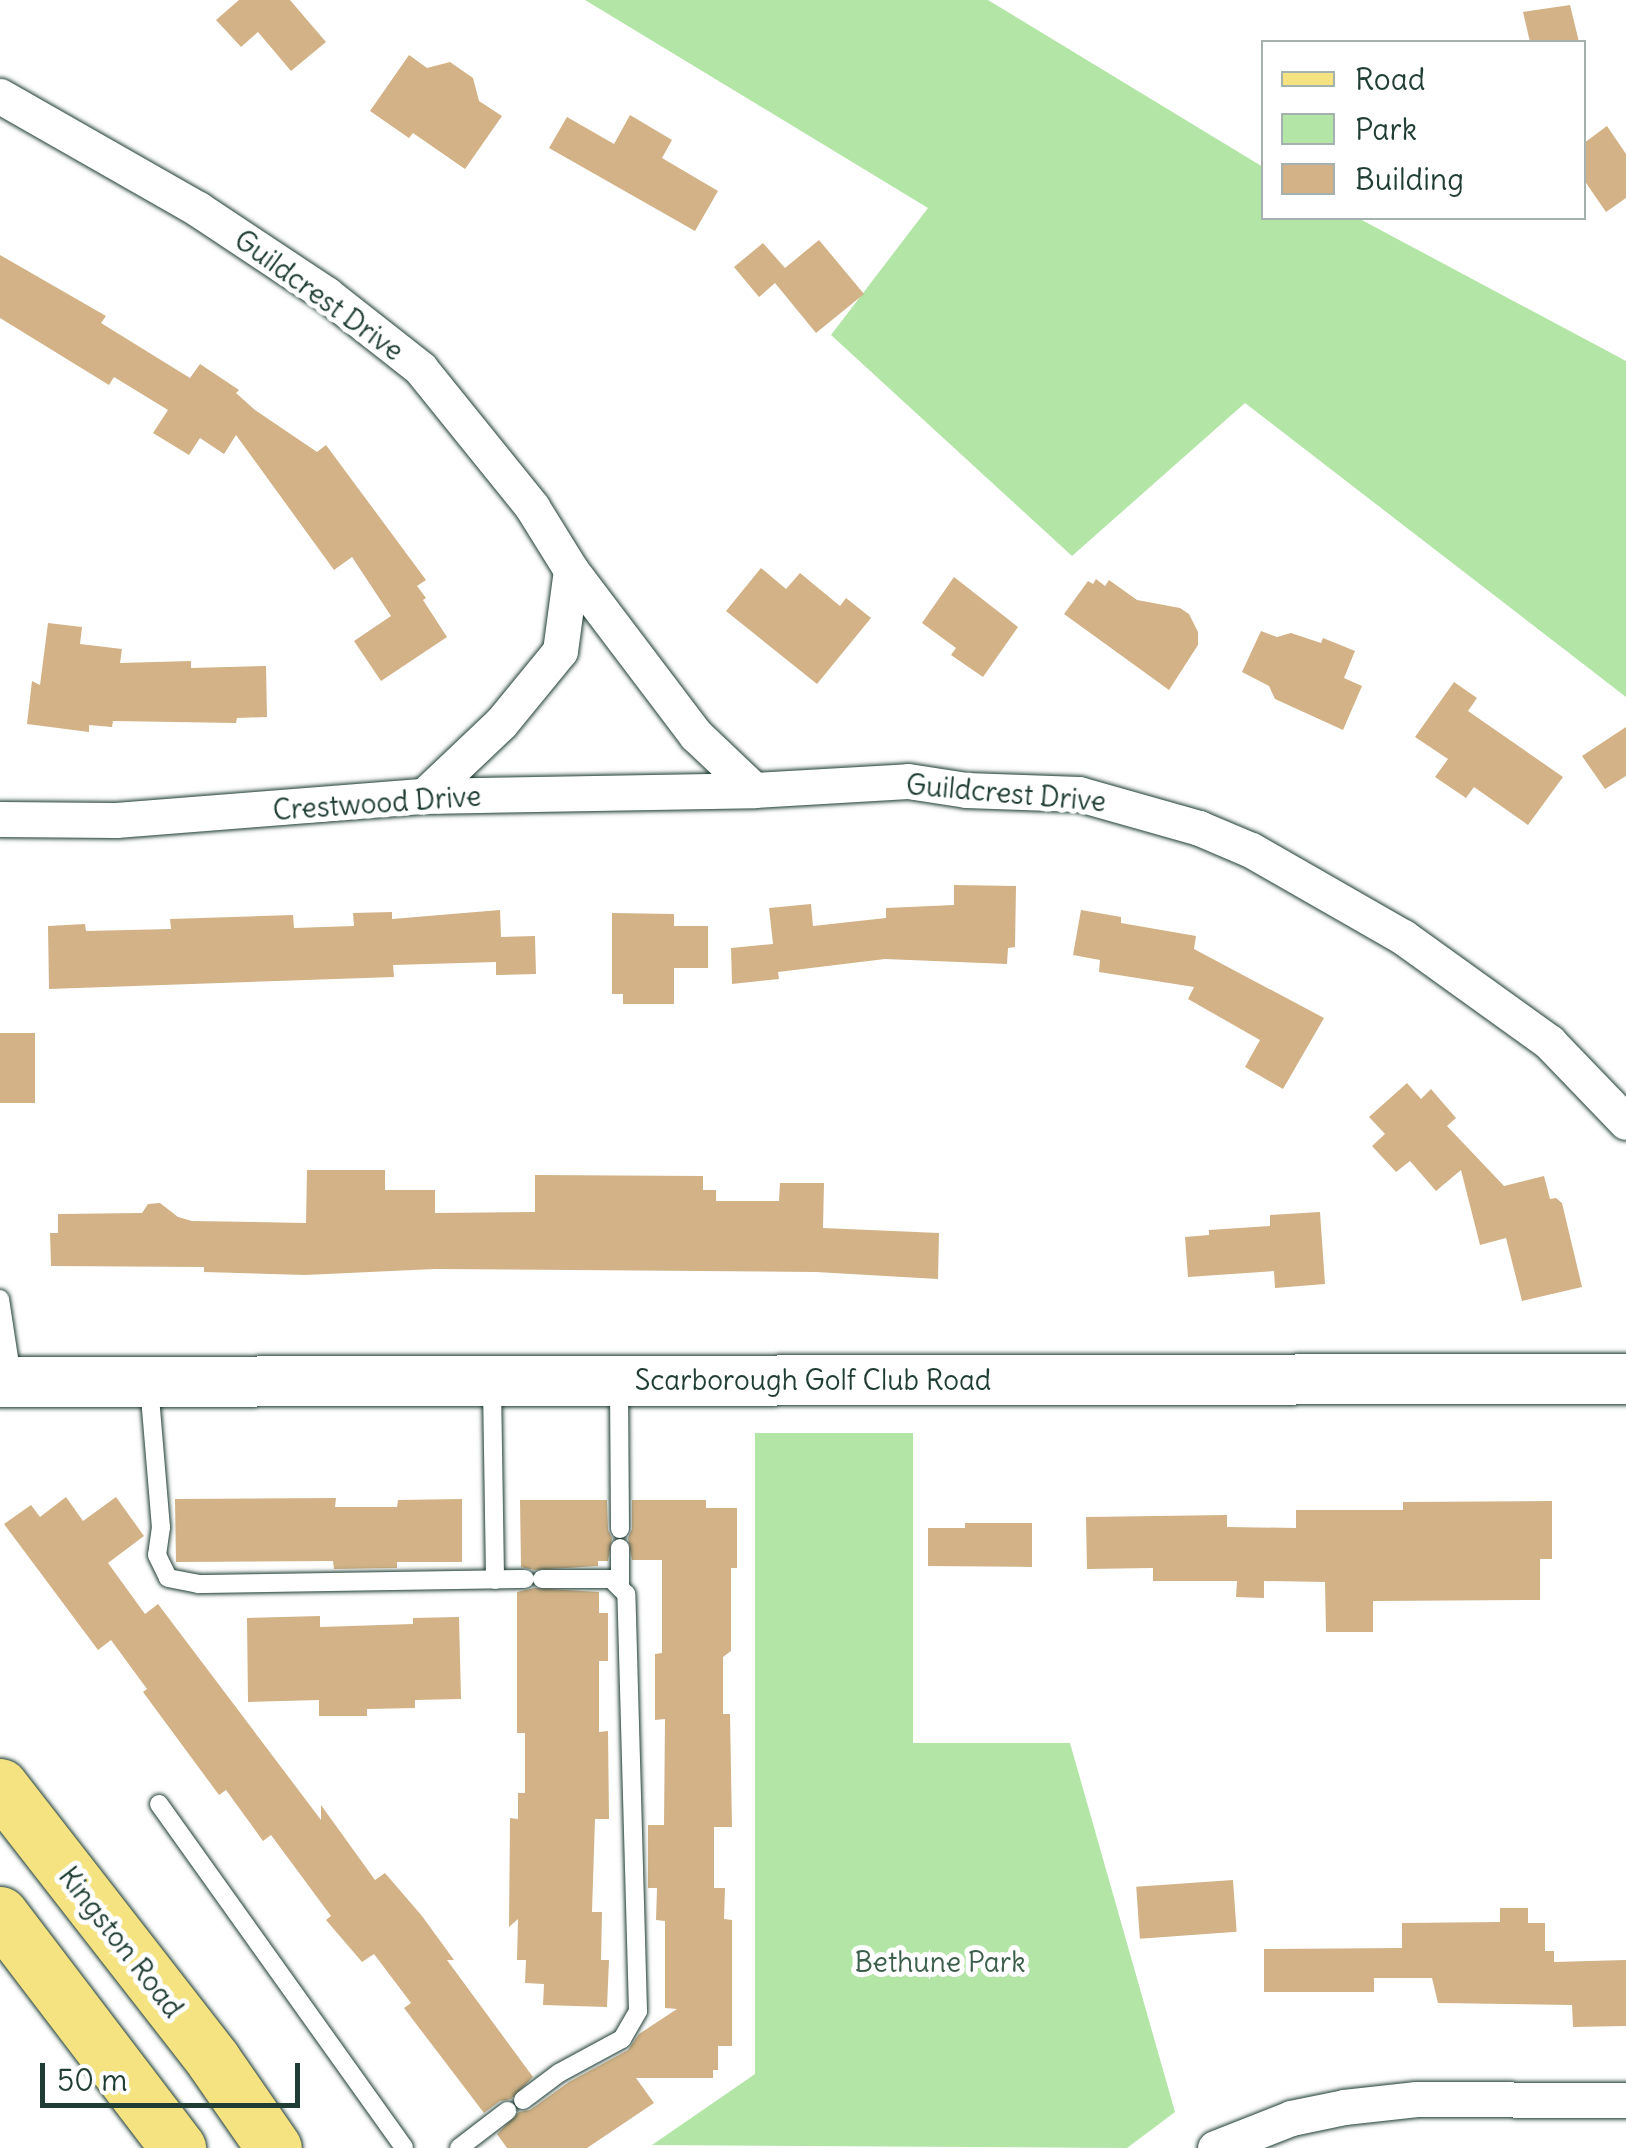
<!DOCTYPE html>
<html>
<head>
<meta charset="utf-8">
<style>
  body { margin:0 }
  #map { position:relative; width:1626px; height:2148px; overflow:hidden; background:#fff; font-family:Delius,sans-serif }
  div>[style] { position:absolute }
  [style*='--x'] { left:calc(var(--x)*1px); top:calc(var(--y)*1px); width:calc(var(--w)*1px); rotate:calc(var(--a)*1deg) }
  .green>* { inset:0; background:#b2e5a6 }
  .building>* { inset:0; background:#d2b286; transform-origin:0 0 }
  .roads { filter:drop-shadow(0 0 2px #1f3d34) drop-shadow(0 0 2px #1f3d34) }
  .lane>* { height:18px; margin:-9px; padding:0 9px; transform-origin:9px; border-radius:9px; background:#fff }
  .street>* { height:35px; margin:-17.5px; padding:0 17.5px; transform-origin:17.5px; border-radius:17.5px; background:#fff }
  .secondary>* { height:50px; margin:-25px; padding:0 25px; transform-origin:25px; border-radius:25px; background:#fff }
  .primary>* { height:55px; margin:-27.5px; padding:0 27.5px; transform-origin:27.5px; border-radius:27.5px; background:#f5e382 }
  span { translate:-50% -50%; white-space:nowrap; text-align:center; line-height:1.15; -webkit-text-stroke:10px #fff; paint-order:stroke }
  .street-label { font-size:28px; color:#1f3d34 }
  .park-label { font-size:28px; color:#3c5f4b }
  .legend { position:absolute; left:1261px; top:40px; width:325px; height:180px; box-sizing:border-box; background:#fff; border:2px solid #a5b1ae; margin:0; padding:12px 18px; list-style:none; font-size:30px; color:#1f3d34 }
  .legend li { display:flex; align-items:center; gap:20px; height:50px }
  .legend b { width:50px; border:2px solid #a5b1ae }
  .scale { position:absolute; left:40px; top:2063px; width:260px; height:45px; box-sizing:border-box; border:5px solid #1f3d34; border-top:0; padding-left:12px; font-size:30px; line-height:35px; white-space:nowrap; color:#1f3d34; -webkit-text-stroke:8px #fff; paint-order:stroke }
</style>
</head>
<body>
<div id="map">
  <div class="green">
    <div style="clip-path:polygon(585px 0,988px 0,1263px 167px,1264px 218px,1358px 218px,1626px 361px,1626px 697px,1245px 403px,1072px 556px,831px 335px,928px 208px)"></div>
    <div style="clip-path:polygon(755px 1433px,913px 1433px,913px 1743px,1070px 1743px,1175px 2112px,1127px 2148px,652px 2145px,755px 2074px)"></div>
  </div>
  <div class="building">
    <div style="clip-path:polygon(239px 0,290px 0,326px 42px,291px 71px,258px 32px,241px 47px,216px 20px)"></div>
    <div style="clip-path:polygon(1570px 5px,1579px 42px,1530px 42px,1523px 12px)"></div>
    <div style="clip-path:polygon(409px 55px,427px 68px,450px 62px,473px 78px,479px 101px,502px 116px,465px 169px,413px 133px,409px 138px,370px 111px)"></div>
    <div style="clip-path:polygon(630px 115px,672px 140px,662px 158px,718px 191px,695px 231px,549px 148px,567px 117px,614px 144px)"></div>
    <div style="clip-path:polygon(1607px 126px,1626px 154px,1626px 198px,1606px 212px,1584px 180px,1584px 143px)"></div>
    <div style="clip-path:polygon(819px 240px,864px 294px,816px 333px,775px 283px,759px 297px,734px 267px,763px 243px,785px 268px)"></div>
    <div style="clip-path:polygon(0 255px,106px 316px,101px 323px,190px 378px,200px 364px,239px 390px,236px 393px,255px 410px,317px 452px,326px 445px,426px 580px,417px 586px,426px 598px,423px 600px,447px 637px,381px 681px,354px 641px,391px 616px,352px 557px,334px 570px,236px 435px,224px 454px,200px 438px,189px 455px,153px 433px,168px 410px,114px 377px,109px 385px,0 318px)"></div>
    <div style="clip-path:polygon(761px 568px,786px 589px,800px 573px,840px 606px,846px 598px,871px 618px,817px 684px,726px 611px)"></div>
    <div style="clip-path:polygon(954px 577px,1018px 627px,983px 677px,951px 655px,956px 648px,922px 623px)"></div>
    <div style="clip-path:polygon(1096px 579px,1105px 586px,1109px 580px,1137px 600px,1180px 608px,1189px 614px,1198px 632px,1198px 645px,1169px 690px,1064px 614px,1088px 581px,1093px 584px)"></div>
    <div style="clip-path:polygon(48px 623px,82px 627px,80px 644px,122px 649px,120px 663px,191px 661px,191px 668px,266px 666px,267px 717px,237px 718px,236px 723px,113px 721px,112px 727px,89px 725px,89px 732px,27px 724px,32px 681px,40px 685px)"></div>
    <div style="clip-path:polygon(1261px 631px,1277px 637px,1291px 633px,1321px 643px,1323px 638px,1355px 651px,1344px 678px,1362px 686px,1343px 730px,1275px 699px,1269px 686px,1242px 672px)"></div>
    <div style="clip-path:polygon(1454px 682px,1477px 698px,1468px 711px,1563px 777px,1528px 825px,1474px 787px,1466px 798px,1435px 777px,1448px 759px,1415px 737px)"></div>
    <div style="clip-path:polygon(1626px 727px,1626px 776px,1605px 789px,1582px 756px)"></div>
    <div style="clip-path:polygon(954px 885px,1016px 886px,1015px 947px,1008px 948px,1007px 964px,885px 959px,778px 972px,779px 979px,732px 984px,731px 948px,773px 944px,769px 908px,811px 904px,813px 926px,886px 918px,886px 908px,954px 905px)"></div>
    <div style="clip-path:polygon(500px 910px,501px 937px,535px 936px,536px 974px,496px 975px,496px 962px,393px 965px,394px 977px,49px 989px,48px 926px,85px 924px,86px 931px,171px 929px,170px 919px,293px 915px,294px 928px,354px 926px,353px 913px,392px 912px,392px 919px)"></div>
    <div style="clip-path:polygon(1081px 910px,1121px 917px,1121px 923px,1196px 936px,1194px 949px,1324px 1018px,1283px 1089px,1245px 1067px,1260px 1040px,1188px 999px,1194px 987px,1099px 972px,1100px 960px,1073px 955px)"></div>
    <div style="clip-path:polygon(612px 913px,674px 914px,674px 926px,708px 926px,708px 968px,674px 968px,674px 1004px,623px 1004px,623px 994px,612px 994px)"></div>
    <div style="left:0;top:1033px;width:35px;height:70px"></div>
    <div style="clip-path:polygon(1407px 1083px,1421px 1099px,1431px 1089px,1456px 1118px,1447px 1126px,1504px 1186px,1544px 1176px,1550px 1199px,1556px 1198px,1562px 1203px,1582px 1287px,1522px 1301px,1506px 1238px,1480px 1245px,1461px 1170px,1436px 1191px,1410px 1161px,1396px 1172px,1372px 1146px,1385px 1134px,1369px 1117px)"></div>
    <div style="clip-path:polygon(307px 1170px,385px 1170px,385px 1190px,435px 1190px,435px 1213px,535px 1212px,535px 1175px,703px 1176px,703px 1190px,716px 1190px,716px 1201px,779px 1201px,780px 1183px,824px 1183px,823px 1228px,939px 1233px,938px 1279px,816px 1272px,435px 1269px,305px 1275px,204px 1272px,204px 1267px,51px 1266px,50px 1233px,58px 1233px,58px 1214px,142px 1213px,148px 1204px,160px 1203px,178px 1217px,192px 1221px,306px 1223px)"></div>
    <div style="clip-path:polygon(1320px 1212px,1325px 1284px,1275px 1288px,1274px 1271px,1188px 1277px,1185px 1237px,1209px 1235px,1209px 1230px,1270px 1226px,1270px 1215px)"></div>
    <div style="clip-path:polygon(66px 1497px,83px 1521px,116px 1497px,144px 1536px,108px 1563px,145px 1614px,158px 1604px,321px 1820px,321px 1805px,375px 1880px,385px 1873px,422px 1916px,454px 1960px,447px 1960px,533px 2077px,511px 2099px,500px 2101px,484px 2113px,404px 2008px,411px 2003px,374px 1954px,362px 1962px,326px 1920px,331px 1916px,271px 1835px,263px 1841px,226px 1790px,219px 1795px,143px 1692px,147px 1689px,111px 1640px,98px 1650px,4px 1524px,31px 1505px,40px 1517px)"></div>
    <div style="clip-path:polygon(336px 1498px,335px 1507px,397px 1507px,398px 1500px,462px 1499px,462px 1562px,397px 1562px,397px 1568px,334px 1569px,333px 1561px,176px 1562px,175px 1499px)"></div>
    <div style="clip-path:polygon(520px 1500px,607px 1500px,608px 1530px,612px 1538px,608px 1561px,598px 1561px,598px 1566px,534px 1570px,521px 1567px)"></div>
    <div style="clip-path:polygon(632px 1500px,706px 1500px,706px 1508px,737px 1508px,737px 1568px,731px 1568px,731px 1651px,723px 1657px,723px 1714px,730px 1714px,732px 1827px,714px 1827px,714px 1888px,725px 1888px,724px 1919px,732px 1920px,732px 2046px,718px 2046px,718px 2070px,713px 2070px,713px 2078px,636px 2078px,654px 2103px,587px 2148px,507px 2148px,497px 2134px,519px 2112px,530px 2110px,569px 2082px,628px 2050px,639px 2034px,677px 2009px,665px 2008px,665px 1921px,656px 1920px,657px 1888px,648px 1888px,648px 1825px,664px 1825px,665px 1719px,655px 1720px,655px 1654px,662px 1653px,662px 1560px,632px 1560px,628px 1538px,632px 1529px)"></div>
    <div style="clip-path:polygon(1552px 1501px,1552px 1559px,1540px 1559px,1540px 1600px,1373px 1601px,1373px 1632px,1326px 1632px,1325px 1582px,1264px 1581px,1264px 1598px,1236px 1597px,1237px 1581px,1153px 1581px,1153px 1568px,1087px 1569px,1086px 1517px,1227px 1515px,1227px 1527px,1296px 1528px,1296px 1510px,1403px 1510px,1403px 1502px)"></div>
    <div style="clip-path:polygon(965px 1523px,1032px 1523px,1032px 1567px,928px 1566px,928px 1528px,965px 1528px)"></div>
    <div style="clip-path:polygon(534px 1588px,599px 1592px,599px 1613px,608px 1613px,608px 1661px,599px 1661px,599px 1732px,608px 1731px,609px 1819px,595px 1819px,592px 1912px,602px 1912px,601px 1960px,609px 1960px,607px 2007px,543px 2005px,544px 1984px,525px 1983px,526px 1960px,517px 1960px,518px 1919px,509px 1927px,510px 1818px,518px 1819px,518px 1793px,525px 1793px,525px 1733px,517px 1733px,517px 1592px)"></div>
    <div style="clip-path:polygon(320px 1616px,320px 1627px,413px 1624px,413px 1618px,459px 1617px,461px 1699px,415px 1700px,415px 1708px,367px 1709px,367px 1716px,319px 1716px,319px 1700px,248px 1702px,247px 1618px)"></div>
    <div style="left:1233px;top:1880px;width:52px;height:97px;rotate:86deg"></div>
    <div style="clip-path:polygon(1500px 1908px,1528px 1908px,1528px 1923px,1545px 1923px,1545px 1951px,1554px 1951px,1554px 1962px,1626px 1960px,1626px 2026px,1573px 2027px,1572px 2005px,1438px 2003px,1432px 1978px,1374px 1978px,1374px 1992px,1264px 1992px,1264px 1949px,1402px 1948px,1402px 1923px,1500px 1922px)"></div>
  </div>
  <div class="roads">
    <div class="lane">
      <div style="--x:0;--y:1299;--w:79;--a:81.3"></div>
      <div style="--x:149;--y:1385;--w:143;--a:85.2"></div>
      <div style="--x:161;--y:1527;--w:28;--a:98"></div>
      <div style="--x:157;--y:1555;--w:25;--a:64"></div>
      <div style="--x:168;--y:1578;--w:31;--a:11"></div>
      <div style="--x:198;--y:1584;--w:327;--a:-0.9"></div>
      <div style="--x:492;--y:1386;--w:194;--a:89.1"></div>
      <div style="--x:619;--y:1386;--w:143;--a:89.6"></div>
      <div style="--x:620;--y:1548;--w:37;--a:90"></div>
      <div style="--x:159;--y:1804;--w:422;--a:54.5"></div>
      <div style="--x:523;--y:2100;--w:45;--a:-36.9"></div>
      <div style="--x:559;--y:2073;--w:72;--a:-28.4"></div>
      <div style="--x:622;--y:2039;--w:32;--a:-60"></div>
      <div style="--x:638;--y:2011;--w:417;--a:-91.6"></div>
      <div style="--x:626;--y:1594;--w:21;--a:-135"></div>
      <div style="--x:611;--y:1579;--w:69;--a:180"></div>
      <div style="--x:459;--y:2148;--w:61;--a:-37.6"></div>
    </div>
    <div class="street">
      <div style="--x:0;--y:96;--w:228;--a:29.7"></div>
      <div style="--x:198;--y:209;--w:154;--a:33.6"></div>
      <div style="--x:326;--y:294;--w:120;--a:38.2"></div>
      <div style="--x:420;--y:368;--w:179;--a:51.1"></div>
      <div style="--x:532;--y:507;--w:74;--a:58.2"></div>
      <div style="--x:571;--y:570;--w:207;--a:52.9"></div>
      <div style="--x:696;--y:735;--w:80;--a:43.5"></div>
      <div style="--x:424;--y:796;--w:106;--a:-43.5"></div>
      <div style="--x:501;--y:723;--w:93;--a:-50.7"></div>
      <div style="--x:560;--y:651;--w:82;--a:-82.3"></div>
      <div style="--x:0;--y:819;--w:116;--a:0.5"></div>
      <div style="--x:116;--y:820;--w:309;--a:-4.5"></div>
      <div style="--x:424;--y:796;--w:330;--a:-1"></div>
      <div style="--x:754;--y:790;--w:154;--a:-3.3"></div>
      <div style="--x:908;--y:781;--w:59;--a:8.8"></div>
      <div style="--x:966;--y:790;--w:113;--a:2"></div>
      <div style="--x:1079;--y:794;--w:125;--a:15.8"></div>
      <div style="--x:1199;--y:828;--w:56;--a:22.9"></div>
      <div style="--x:1251;--y:850;--w:175;--a:29.8"></div>
      <div style="--x:1403;--y:937;--w:180;--a:35.7"></div>
      <div style="--x:1549;--y:1042;--w:111;--a:46.1"></div>
      <div style="--x:1215;--y:2148;--w:82;--a:-21.5"></div>
      <div style="--x:1291;--y:2118;--w:54;--a:-11.7"></div>
      <div style="--x:1344;--y:2107;--w:73;--a:-6.3"></div>
      <div style="--x:1417;--y:2099;--w:209;--a:0.3"></div>
    </div>
    <div class="secondary">
      <div style="--x:0;--y:1382;--w:1626;--a:-0.11"></div>
    </div>
    <div class="primary">
      <div style="--x:0;--y:1786;--w:347;--a:52.1"></div>
      <div style="--x:213;--y:2060;--w:107;--a:55.3"></div>
      <div style="--x:0;--y:1914;--w:294;--a:52.7"></div>
    </div>
  </div>
  <div class="street-label">
    <span style="left:319px;top:295px;rotate:36deg">Guildcrest Drive</span>
    <span style="left:1006px;top:793px;rotate:5deg">Guildcrest Drive</span>
    <span style="left:377px;top:803px;rotate:-4deg">Crestwood Drive</span>
    <span style="left:813px;top:1380px">Scarborough Golf Club Road</span>
    <span style="left:121px;top:1942px;rotate:52deg">Kingston Road</span>
  </div>
  <div class="park-label">
    <span style="left:940px;top:1962px">Bethune Park</span>
  </div>
  <ul class="legend">
  <li><b style="height:12px;background:#f5e382"></b>Road</li>
  <li><b style="height:28px;background:#b2e5a6"></b>Park</li>
  <li><b style="height:28px;background:#d2b286"></b>Building</li>
  </ul>
  <div class="scale">50 m</div>
</div>
</body>
</html>
